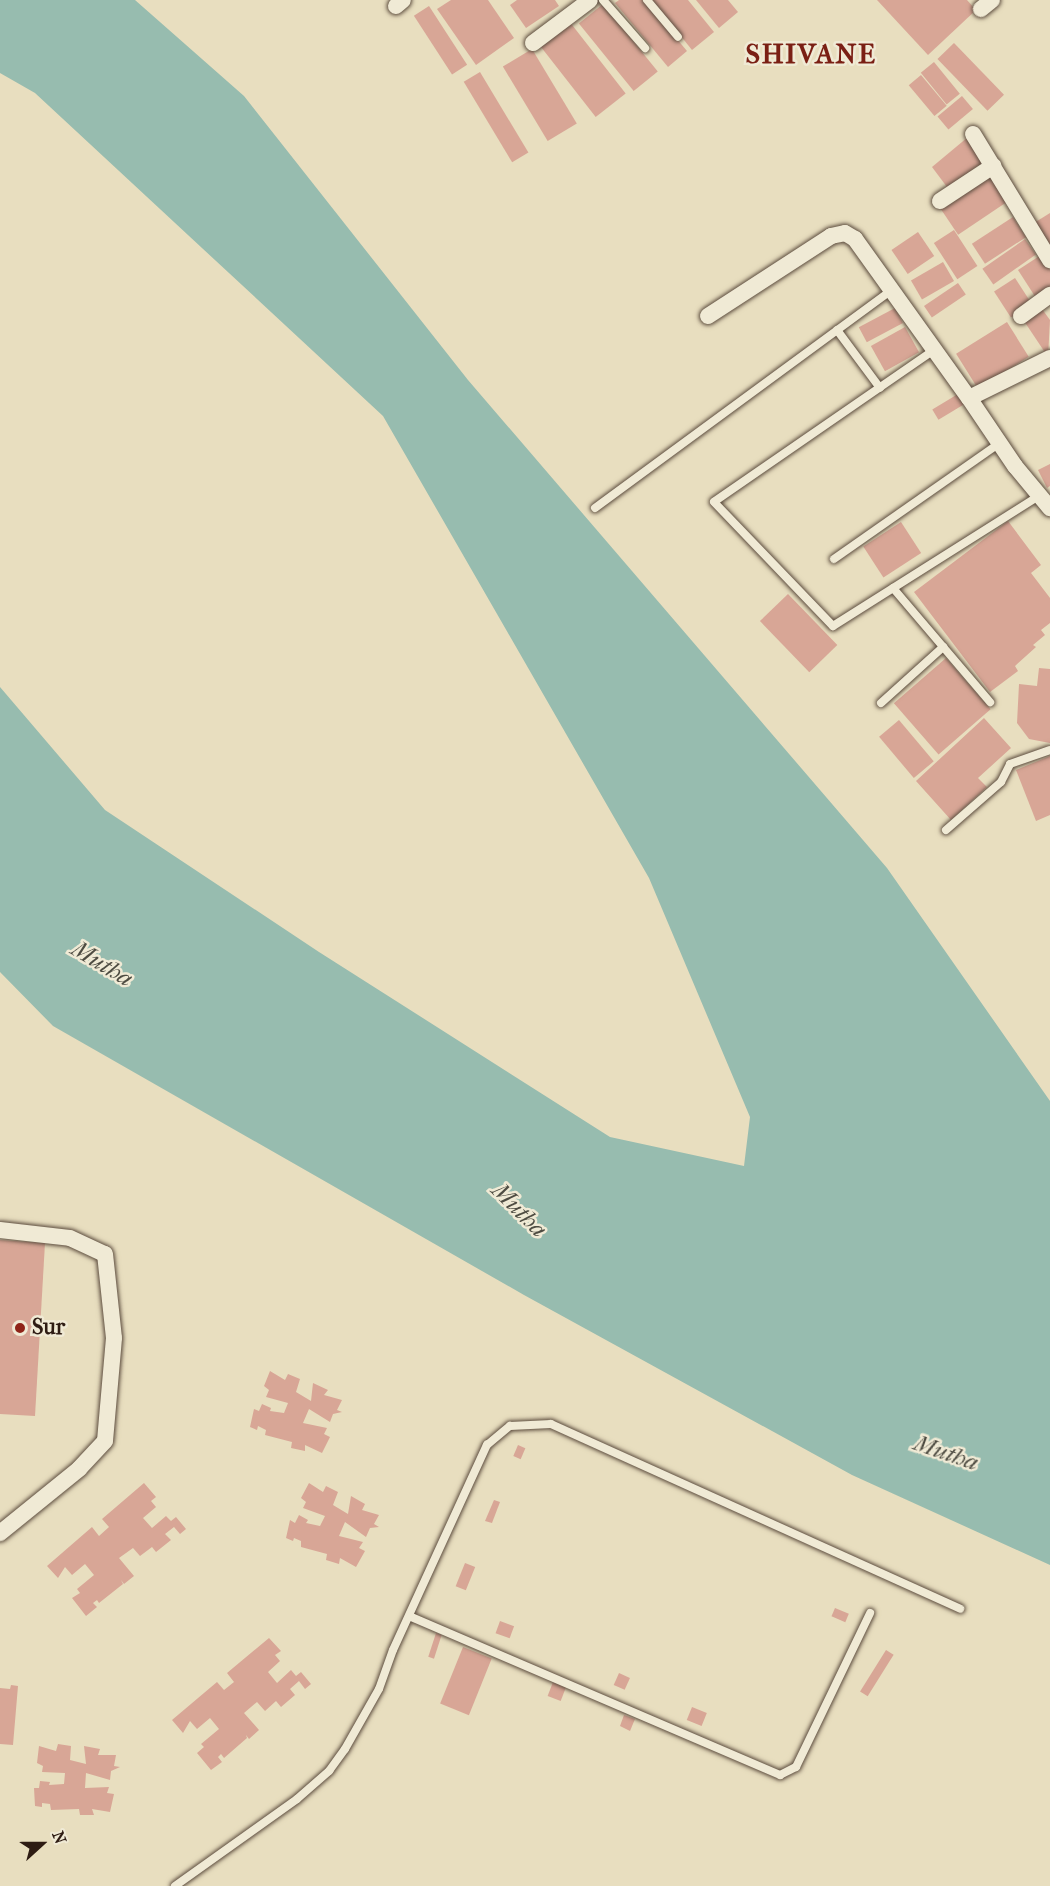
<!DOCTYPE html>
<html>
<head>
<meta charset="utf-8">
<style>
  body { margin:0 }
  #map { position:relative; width:1050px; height:1886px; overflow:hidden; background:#e8debf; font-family:"IM FELL French Canon",serif }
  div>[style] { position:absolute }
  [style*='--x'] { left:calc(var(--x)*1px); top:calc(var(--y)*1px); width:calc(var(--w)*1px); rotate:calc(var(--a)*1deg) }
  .water>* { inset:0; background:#97bcaf }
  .building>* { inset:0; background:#d8a696; transform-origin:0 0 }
  .roads { filter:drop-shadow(0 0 2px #5c4c3e) drop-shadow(0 0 2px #5c4c3e) }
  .service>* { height:8px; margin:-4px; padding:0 4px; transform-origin:4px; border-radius:4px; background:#f0ead5 }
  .minor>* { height:16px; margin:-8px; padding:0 8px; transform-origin:8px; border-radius:8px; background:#f0ead5 }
  .dots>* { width:16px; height:16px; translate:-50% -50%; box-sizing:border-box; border:3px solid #f0ead5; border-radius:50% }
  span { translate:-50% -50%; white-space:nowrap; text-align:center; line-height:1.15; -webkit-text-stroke:5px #f0ead5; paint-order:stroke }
  .poi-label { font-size:22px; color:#2e1c13; font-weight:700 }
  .left { translate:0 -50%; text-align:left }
  .water-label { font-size:24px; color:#4e4c42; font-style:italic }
  .district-label { font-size:28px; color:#7a1f14; font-weight:700; letter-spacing:1.5px }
  .north { position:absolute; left:12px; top:1814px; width:60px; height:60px; -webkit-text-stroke:4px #f0ead5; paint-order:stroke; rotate:69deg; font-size:16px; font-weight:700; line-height:24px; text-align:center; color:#2e1c13 }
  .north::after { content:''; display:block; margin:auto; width:21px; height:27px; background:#2e1c13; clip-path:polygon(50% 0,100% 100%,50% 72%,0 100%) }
</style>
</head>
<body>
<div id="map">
  <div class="water">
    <div style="clip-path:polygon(0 0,135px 0,244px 96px,468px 380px,887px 868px,1050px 1101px,1050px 1565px,852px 1475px,524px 1295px,53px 1026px,0 972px,0 687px,105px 810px,319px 952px,610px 1137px,744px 1166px,750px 1117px,649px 878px,383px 416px,35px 93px,0 73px)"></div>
  </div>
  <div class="building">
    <div style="clip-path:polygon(451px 0,488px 0,514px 38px,476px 65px,437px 9px)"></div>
    <div style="clip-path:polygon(517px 0,555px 0,559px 6px,526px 28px,510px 5px)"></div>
    <div style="clip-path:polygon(619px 0,644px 0,687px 51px,668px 67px,615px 3px)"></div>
    <div style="clip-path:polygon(652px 0,688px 0,714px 32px,692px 50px)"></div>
    <div style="clip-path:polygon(696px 0,728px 0,738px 12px,719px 28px)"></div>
    <div style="clip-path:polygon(877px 0,967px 0,976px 10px,928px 55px)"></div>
    <div style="left:603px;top:4px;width:87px;height:31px;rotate:51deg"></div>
    <div style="left:429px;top:6px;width:70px;height:18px;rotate:57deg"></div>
    <div style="left:569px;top:21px;width:92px;height:38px;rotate:52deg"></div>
    <div style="left:954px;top:43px;width:72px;height:23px;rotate:46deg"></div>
    <div style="left:532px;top:49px;width:87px;height:34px;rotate:59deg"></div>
    <div style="left:934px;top:62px;width:41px;height:17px;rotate:51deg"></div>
    <div style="left:480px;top:72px;width:94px;height:19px;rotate:59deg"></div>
    <div style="left:921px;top:75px;width:40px;height:16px;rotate:50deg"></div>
    <div style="left:962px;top:96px;width:17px;height:32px;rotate:50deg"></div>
    <div style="clip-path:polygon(968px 137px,984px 162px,947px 187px,932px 167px)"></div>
    <div style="left:988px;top:170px;width:37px;height:61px;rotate:56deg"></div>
    <div style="clip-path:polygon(1050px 213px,1050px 249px,1034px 223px)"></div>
    <div style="left:1013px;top:217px;width:24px;height:49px;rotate:57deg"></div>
    <div style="left:954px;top:230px;width:43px;height:24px;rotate:57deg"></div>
    <div style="left:918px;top:232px;width:29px;height:32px;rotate:56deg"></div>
    <div style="left:1025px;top:239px;width:19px;height:52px;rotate:55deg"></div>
    <div style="clip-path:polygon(1041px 255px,1050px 270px,1050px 289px,1036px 298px,1018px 270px)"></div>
    <div style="left:943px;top:262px;width:22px;height:37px;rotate:60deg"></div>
    <div style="left:1015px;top:278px;width:31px;height:25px;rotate:57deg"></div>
    <div style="left:958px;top:283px;width:14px;height:41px;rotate:56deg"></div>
    <div style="left:895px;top:308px;width:17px;height:41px;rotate:62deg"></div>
    <div style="clip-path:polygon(1042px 309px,1050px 320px,1048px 357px,1024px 321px)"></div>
    <div style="left:1007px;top:322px;width:41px;height:60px;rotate:58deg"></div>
    <div style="left:905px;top:327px;width:29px;height:39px;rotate:61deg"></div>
    <div style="left:958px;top:394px;width:12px;height:30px;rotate:59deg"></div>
    <div style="clip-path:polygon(1050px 464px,1050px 486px,1047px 488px,1038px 470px)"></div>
    <div style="clip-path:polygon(1008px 521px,1041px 565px,1031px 573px,1050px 598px,1050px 623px,1041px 630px,1045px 635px,1033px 645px,1036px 647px,1015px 666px,1018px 671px,990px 692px,914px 592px)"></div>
    <div style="left:901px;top:522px;width:37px;height:45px;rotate:57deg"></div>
    <div style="left:788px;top:594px;width:71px;height:39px;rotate:46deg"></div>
    <div style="left:946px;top:658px;width:68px;height:69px;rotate:49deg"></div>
    <div style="clip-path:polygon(1039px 668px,1050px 669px,1050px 743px,1029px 739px,1017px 723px,1019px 684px,1037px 686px)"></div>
    <div style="clip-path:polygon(984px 718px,1011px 748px,978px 778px,987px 787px,951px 820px,916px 781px)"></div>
    <div style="left:899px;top:720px;width:54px;height:26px;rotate:50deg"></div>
    <div style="clip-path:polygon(1050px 756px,1050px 815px,1036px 821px,1016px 770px)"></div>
    <div style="clip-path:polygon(0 1240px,45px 1243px,35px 1416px,0 1414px)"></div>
    <div style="clip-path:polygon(270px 1371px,285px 1380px,288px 1374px,300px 1379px,296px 1392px,311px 1401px,313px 1383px,328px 1390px,324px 1395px,342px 1400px,337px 1410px,342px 1412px,333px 1414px,330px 1422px,309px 1409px,303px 1423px,327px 1428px,324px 1434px,330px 1437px,322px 1453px,305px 1445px,305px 1451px,291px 1448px,292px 1442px,265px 1435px,266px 1430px,258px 1426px,257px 1430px,250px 1427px,254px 1409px,259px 1411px,262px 1404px,271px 1408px,270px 1411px,284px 1413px,288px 1403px,266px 1397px,269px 1390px,264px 1386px)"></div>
    <div style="left:518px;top:1445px;width:8px;height:12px;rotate:23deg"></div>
    <div style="clip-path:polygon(144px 1483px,156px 1497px,151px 1501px,156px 1507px,143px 1518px,152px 1528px,166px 1516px,171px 1521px,176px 1517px,186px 1529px,180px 1534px,174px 1527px,165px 1534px,171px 1540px,156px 1552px,152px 1547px,140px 1556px,133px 1548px,119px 1558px,134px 1576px,124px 1584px,121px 1580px,123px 1584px,99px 1603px,97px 1600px,93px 1603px,97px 1607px,86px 1616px,72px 1598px,80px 1593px,77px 1589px,94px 1575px,85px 1564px,72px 1575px,65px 1567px,58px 1578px,47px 1566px,92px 1527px,99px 1536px,109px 1527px,102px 1519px)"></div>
    <div style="clip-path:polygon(309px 1483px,323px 1492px,326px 1486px,338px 1492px,333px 1505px,348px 1514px,351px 1496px,365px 1504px,362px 1510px,379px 1515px,374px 1524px,379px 1527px,370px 1528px,366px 1537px,345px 1522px,339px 1536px,363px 1542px,359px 1548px,365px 1551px,356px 1567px,340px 1558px,339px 1564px,326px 1560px,327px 1554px,301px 1547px,301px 1541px,294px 1538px,293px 1541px,286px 1538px,290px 1520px,295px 1523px,299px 1515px,308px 1520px,306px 1523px,320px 1526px,325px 1516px,303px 1508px,306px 1502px,301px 1498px)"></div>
    <div style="clip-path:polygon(494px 1500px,500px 1502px,492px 1523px,485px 1521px)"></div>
    <div style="left:465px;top:1563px;width:11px;height:25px;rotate:22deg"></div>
    <div style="left:835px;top:1608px;width:15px;height:9px;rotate:23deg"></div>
    <div style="left:500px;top:1621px;width:15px;height:13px;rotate:20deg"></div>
    <div style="left:436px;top:1633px;width:6px;height:25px;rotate:18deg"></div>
    <div style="clip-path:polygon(269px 1638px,281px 1651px,275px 1655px,280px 1661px,268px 1672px,277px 1683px,291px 1670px,296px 1676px,301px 1672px,311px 1684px,305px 1689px,299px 1681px,290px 1689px,295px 1695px,281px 1707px,276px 1701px,265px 1711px,257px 1702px,244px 1713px,259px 1730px,249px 1739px,246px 1735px,247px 1738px,224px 1758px,221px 1754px,218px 1757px,222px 1762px,211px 1770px,197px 1753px,204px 1747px,201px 1744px,219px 1729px,210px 1718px,197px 1729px,190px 1721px,183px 1733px,172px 1720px,217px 1682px,224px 1690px,234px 1682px,227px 1673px)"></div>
    <div style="left:463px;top:1647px;width:31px;height:61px;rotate:22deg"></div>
    <div style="left:886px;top:1650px;width:9px;height:49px;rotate:32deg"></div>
    <div style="left:619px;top:1673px;width:12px;height:13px;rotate:24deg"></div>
    <div style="left:553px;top:1682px;width:14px;height:15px;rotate:21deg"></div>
    <div style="clip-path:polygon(11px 1685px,18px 1686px,13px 1745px,0 1744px,0 1688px,10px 1689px)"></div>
    <div style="left:692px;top:1707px;width:16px;height:14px;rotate:22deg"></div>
    <div style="clip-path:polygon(624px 1715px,635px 1719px,630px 1731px,620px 1726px)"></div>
    <div style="clip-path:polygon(58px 1744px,71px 1746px,70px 1760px,86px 1764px,84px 1746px,100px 1749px,98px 1755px,116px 1755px,114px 1766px,120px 1767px,111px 1771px,110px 1780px,86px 1773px,85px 1788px,109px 1787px,107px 1793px,114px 1794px,110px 1812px,92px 1809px,94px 1815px,80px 1815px,79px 1809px,51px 1810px,50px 1804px,42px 1803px,42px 1807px,35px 1806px,34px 1788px,39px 1788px,40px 1781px,50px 1782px,49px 1785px,64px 1784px,65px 1773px,42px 1772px,43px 1766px,37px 1763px,39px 1746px,56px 1751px)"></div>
  </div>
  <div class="roads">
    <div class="service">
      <div style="--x:603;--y:0;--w:64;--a:48.8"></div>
      <div style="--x:647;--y:0;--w:48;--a:50"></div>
      <div style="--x:837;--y:330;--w:72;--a:53.4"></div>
      <div style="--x:934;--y:350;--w:267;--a:145.4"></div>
      <div style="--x:714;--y:502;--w:172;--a:46.2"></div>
      <div style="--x:833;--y:626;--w:245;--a:-32.3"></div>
      <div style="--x:595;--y:508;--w:368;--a:-36.3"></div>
      <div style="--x:834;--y:559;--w:204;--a:-35"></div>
      <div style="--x:893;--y:588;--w:150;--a:49.6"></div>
      <div style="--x:881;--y:703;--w:84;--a:-42.1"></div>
      <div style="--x:946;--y:830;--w:73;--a:-41.1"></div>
      <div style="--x:1001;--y:782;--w:20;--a:-63"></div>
      <div style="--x:1010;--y:764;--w:42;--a:-19.3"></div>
      <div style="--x:409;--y:1616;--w:404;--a:23.2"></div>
      <div style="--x:780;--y:1775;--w:18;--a:-27"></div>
      <div style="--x:796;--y:1767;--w:171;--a:-64.3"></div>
      <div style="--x:175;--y:1886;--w:150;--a:-35.5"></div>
      <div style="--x:297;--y:1799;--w:43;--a:-41.2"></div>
      <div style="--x:329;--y:1771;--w:27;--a:-54"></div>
      <div style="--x:345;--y:1749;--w:69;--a:-60.5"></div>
      <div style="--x:379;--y:1689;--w:41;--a:-70.3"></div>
      <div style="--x:393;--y:1650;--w:226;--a:-65.4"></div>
      <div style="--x:487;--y:1445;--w:30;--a:-40"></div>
      <div style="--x:510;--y:1426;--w:41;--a:-2.8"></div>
      <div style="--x:551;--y:1424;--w:449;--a:24.3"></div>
    </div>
    <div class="minor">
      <div style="--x:396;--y:6;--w:9;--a:-41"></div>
      <div style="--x:981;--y:9;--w:14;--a:-39"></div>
      <div style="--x:533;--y:43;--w:71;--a:-37"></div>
      <div style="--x:973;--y:134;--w:148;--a:58.6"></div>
      <div style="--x:940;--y:201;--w:64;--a:-33.4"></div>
      <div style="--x:708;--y:316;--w:147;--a:-33"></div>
      <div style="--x:831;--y:236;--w:14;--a:-12"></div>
      <div style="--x:845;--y:233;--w:12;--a:31"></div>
      <div style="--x:855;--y:239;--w:196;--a:54.4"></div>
      <div style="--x:1021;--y:316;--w:36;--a:-36"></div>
      <div style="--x:1050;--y:358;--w:90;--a:153.7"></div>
      <div style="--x:969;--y:398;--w:82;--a:55.9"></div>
      <div style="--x:1015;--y:466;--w:55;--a:50.2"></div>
      <div style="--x:0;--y:1230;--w:70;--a:6.5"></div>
      <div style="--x:70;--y:1238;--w:38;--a:25"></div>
      <div style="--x:105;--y:1254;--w:84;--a:83.9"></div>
      <div style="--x:114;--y:1338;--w:103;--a:95"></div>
      <div style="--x:105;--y:1441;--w:38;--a:133"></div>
      <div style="--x:79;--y:1469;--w:102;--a:141"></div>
    </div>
  </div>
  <div class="dots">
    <div style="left:20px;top:1328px;background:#8f2418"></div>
  </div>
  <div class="poi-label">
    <span class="left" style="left:32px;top:1328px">Sur</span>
  </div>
  <div class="water-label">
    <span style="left:102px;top:964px;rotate:31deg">Mutha</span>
    <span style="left:519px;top:1210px;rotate:45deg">Mutha</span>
    <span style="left:946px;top:1453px;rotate:19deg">Mutha</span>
  </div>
  <div class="district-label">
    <span style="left:811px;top:54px">SHIVANE</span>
  </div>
  <div class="north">N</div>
</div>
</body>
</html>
